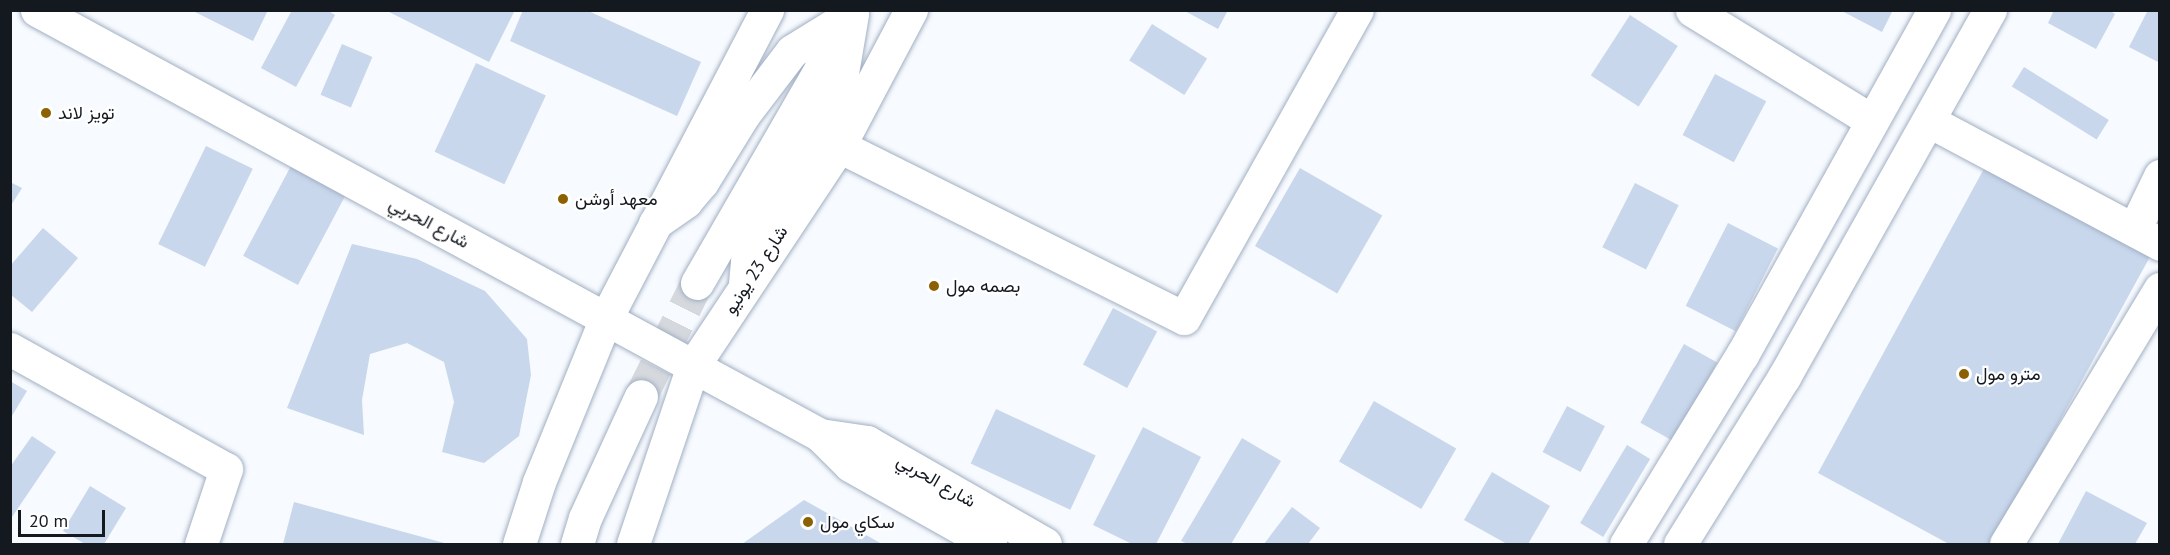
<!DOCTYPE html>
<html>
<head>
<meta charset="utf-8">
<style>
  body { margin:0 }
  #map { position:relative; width:2170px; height:555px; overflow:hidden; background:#f7fafe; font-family:"PT Sans",Vazirmatn,sans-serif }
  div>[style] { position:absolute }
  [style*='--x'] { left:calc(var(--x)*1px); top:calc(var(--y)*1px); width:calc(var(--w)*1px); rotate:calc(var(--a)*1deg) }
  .building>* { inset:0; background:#c8d7eb; transform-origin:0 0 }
  .secondary-tunnel>* { height:33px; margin-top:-16.5px; transform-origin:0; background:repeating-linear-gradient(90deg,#d5d8dd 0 33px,transparent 0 49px) }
  .roads { filter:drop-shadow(0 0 2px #a1afc3) drop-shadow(0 0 2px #a1afc3) }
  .street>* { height:33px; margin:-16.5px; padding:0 16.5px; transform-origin:16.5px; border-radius:16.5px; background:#fff }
  .secondary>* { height:33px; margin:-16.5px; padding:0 16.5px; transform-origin:16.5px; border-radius:16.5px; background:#fff }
  .dots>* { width:16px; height:16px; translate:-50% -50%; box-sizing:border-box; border:3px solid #fff; border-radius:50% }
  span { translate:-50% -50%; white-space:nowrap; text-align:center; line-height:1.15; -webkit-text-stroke:4.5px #fff; paint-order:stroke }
  .poi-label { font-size:18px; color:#141920 }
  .left { translate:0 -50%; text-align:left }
  .street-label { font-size:18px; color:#141920 }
  .frame { position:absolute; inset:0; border:12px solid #141920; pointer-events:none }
  .scale { position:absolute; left:18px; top:510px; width:87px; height:27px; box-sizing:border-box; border:3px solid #141920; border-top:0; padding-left:8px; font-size:18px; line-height:21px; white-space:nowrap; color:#141920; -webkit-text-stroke:4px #fff; paint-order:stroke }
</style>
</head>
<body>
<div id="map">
  <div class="building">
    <div style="clip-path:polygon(191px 10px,268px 10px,253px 41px)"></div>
    <div style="clip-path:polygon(292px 10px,327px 10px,335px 15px,296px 87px,261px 68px)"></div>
    <div style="clip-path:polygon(385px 10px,515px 10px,489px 62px)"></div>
    <div style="clip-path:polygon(523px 10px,586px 10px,701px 62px,677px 116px,510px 41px)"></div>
    <div style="clip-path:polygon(1183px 10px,1228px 10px,1218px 29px)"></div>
    <div style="clip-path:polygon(1840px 10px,1893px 10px,1882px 32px)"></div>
    <div style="clip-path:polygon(2054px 10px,2109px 10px,2115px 14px,2096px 49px,2048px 23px)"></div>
    <div style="clip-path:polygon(2148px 10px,2160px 10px,2160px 63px,2129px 47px)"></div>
    <div style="left:1630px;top:15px;width:57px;height:72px;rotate:33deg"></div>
    <div style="left:1152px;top:24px;width:65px;height:43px;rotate:32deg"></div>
    <div style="left:342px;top:44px;width:33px;height:55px;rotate:23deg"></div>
    <div style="left:476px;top:63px;width:77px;height:98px;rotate:25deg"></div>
    <div style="left:2024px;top:67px;width:100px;height:23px;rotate:32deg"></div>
    <div style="left:1715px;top:74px;width:58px;height:69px;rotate:28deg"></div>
    <div style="left:206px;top:146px;width:52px;height:109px;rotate:26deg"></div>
    <div style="clip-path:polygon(1992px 154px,2157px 244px,1992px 544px,1949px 544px,1818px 473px)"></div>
    <div style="left:292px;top:164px;width:62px;height:104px;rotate:28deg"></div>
    <div style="left:1300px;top:168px;width:95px;height:90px;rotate:30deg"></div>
    <div style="clip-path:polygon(10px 182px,22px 188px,10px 207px)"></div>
    <div style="left:1635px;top:183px;width:49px;height:72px;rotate:27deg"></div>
    <div style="left:1728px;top:223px;width:56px;height:93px;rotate:27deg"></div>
    <div style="clip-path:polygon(43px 228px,78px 258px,32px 312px,10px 294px,10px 266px)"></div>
    <div style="clip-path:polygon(352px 244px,417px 259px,485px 291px,527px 339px,531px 375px,519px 436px,484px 463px,442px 452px,454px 402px,444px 362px,407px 343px,370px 354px,362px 400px,364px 435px,287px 408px)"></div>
    <div style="left:1113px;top:308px;width:50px;height:64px;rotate:28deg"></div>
    <div style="left:1684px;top:344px;width:38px;height:90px;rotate:29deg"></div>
    <div style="clip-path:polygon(10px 381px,27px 391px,10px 419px)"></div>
    <div style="left:1374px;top:401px;width:95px;height:70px;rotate:30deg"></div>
    <div style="left:1567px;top:406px;width:43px;height:52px;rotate:28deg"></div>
    <div style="left:996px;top:409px;width:110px;height:60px;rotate:25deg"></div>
    <div style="clip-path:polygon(1143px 427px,1201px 457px,1156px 544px,1132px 544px,1093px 525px)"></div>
    <div style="clip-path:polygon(32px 436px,56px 452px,10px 520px,10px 467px)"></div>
    <div style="clip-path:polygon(1242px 438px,1281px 461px,1231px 544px,1188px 544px,1181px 541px)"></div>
    <div style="left:1627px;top:445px;width:27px;height:91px;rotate:31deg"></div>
    <div style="clip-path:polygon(1492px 472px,1550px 506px,1528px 544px,1507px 544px,1464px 520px)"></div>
    <div style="clip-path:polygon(90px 486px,126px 508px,104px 544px,85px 544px,63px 531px)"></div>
    <div style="clip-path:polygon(2086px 491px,2147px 523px,2135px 544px,2058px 544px)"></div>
    <div style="clip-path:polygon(804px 500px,882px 544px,742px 544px)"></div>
    <div style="clip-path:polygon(294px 502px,448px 544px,283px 544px)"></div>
    <div style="clip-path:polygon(1292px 507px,1320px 528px,1308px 544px,1264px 544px)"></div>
  </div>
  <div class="secondary-tunnel">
    <div style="--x:641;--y:396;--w:126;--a:-63.6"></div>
  </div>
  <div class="roads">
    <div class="street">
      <div style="--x:1692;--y:10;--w:210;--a:31.6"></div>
      <div style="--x:1929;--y:121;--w:262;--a:28"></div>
      <div style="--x:839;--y:146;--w:385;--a:26.5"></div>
      <div style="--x:1184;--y:318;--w:353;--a:-60.7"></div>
      <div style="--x:2135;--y:228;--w:58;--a:-64.3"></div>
      <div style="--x:10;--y:349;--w:247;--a:29.1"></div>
      <div style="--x:226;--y:469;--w:79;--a:108.4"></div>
      <div style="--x:2006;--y:544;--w:298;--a:-58.9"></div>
    </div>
    <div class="secondary">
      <div style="--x:37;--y:10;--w:891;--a:28.49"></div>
      <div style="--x:820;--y:435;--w:42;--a:45"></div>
      <div style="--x:850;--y:465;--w:161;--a:29.4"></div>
      <div style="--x:655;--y:223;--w:38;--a:-35"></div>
      <div style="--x:686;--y:201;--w:25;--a:-50"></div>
      <div style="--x:702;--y:182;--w:80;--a:-58.3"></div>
      <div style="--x:744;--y:114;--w:79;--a:-52.7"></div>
      <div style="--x:792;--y:51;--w:70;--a:-31.7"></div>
      <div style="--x:852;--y:14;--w:72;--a:99.6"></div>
      <div style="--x:840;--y:85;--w:179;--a:120.6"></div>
      <div style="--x:749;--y:239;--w:45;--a:95.1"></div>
      <div style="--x:697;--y:283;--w:290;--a:-60"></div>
      <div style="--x:820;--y:435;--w:48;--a:8.5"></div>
      <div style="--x:867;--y:442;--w:205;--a:29.8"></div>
      <div style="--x:519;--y:544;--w:65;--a:-72.1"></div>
      <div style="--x:539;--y:482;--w:177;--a:-67.8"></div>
      <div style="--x:606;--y:318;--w:348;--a:-62.4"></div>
      <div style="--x:577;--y:544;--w:27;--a:-73"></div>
      <div style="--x:585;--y:518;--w:134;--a:-65.3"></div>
      <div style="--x:633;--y:544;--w:188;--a:-71.4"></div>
      <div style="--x:693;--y:366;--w:264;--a:-56.4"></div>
      <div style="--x:839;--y:146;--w:154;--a:-62.1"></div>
      <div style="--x:1626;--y:544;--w:222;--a:-58.5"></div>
      <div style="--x:1742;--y:355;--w:395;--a:-60.9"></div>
      <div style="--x:1680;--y:544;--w:197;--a:-58.1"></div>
      <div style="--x:1784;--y:377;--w:421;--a:-60.7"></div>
    </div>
  </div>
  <div class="dots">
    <div style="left:46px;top:113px;background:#8c6104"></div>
    <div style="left:563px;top:199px;background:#8c6104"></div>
    <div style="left:934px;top:286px;background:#8c6104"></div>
    <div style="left:1964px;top:374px;background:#8c6104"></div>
    <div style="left:808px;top:522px;background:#8c6104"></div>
  </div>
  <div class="poi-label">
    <span class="left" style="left:58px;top:113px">تويز لاند</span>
    <span class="left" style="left:575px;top:199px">معهد أوشن</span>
    <span class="left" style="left:946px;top:286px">بصمه مول</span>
    <span class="left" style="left:1976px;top:374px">مترو مول</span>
    <span class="left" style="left:820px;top:522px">سكاي مول</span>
  </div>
  <div class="street-label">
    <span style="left:429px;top:223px;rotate:28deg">شارع الحربي</span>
    <span style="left:756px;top:270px;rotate:-57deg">شارع 23 يونيو</span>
    <span style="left:936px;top:481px;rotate:30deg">شارع الحربي</span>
  </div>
  <div class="frame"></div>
  <div class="scale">20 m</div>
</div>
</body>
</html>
